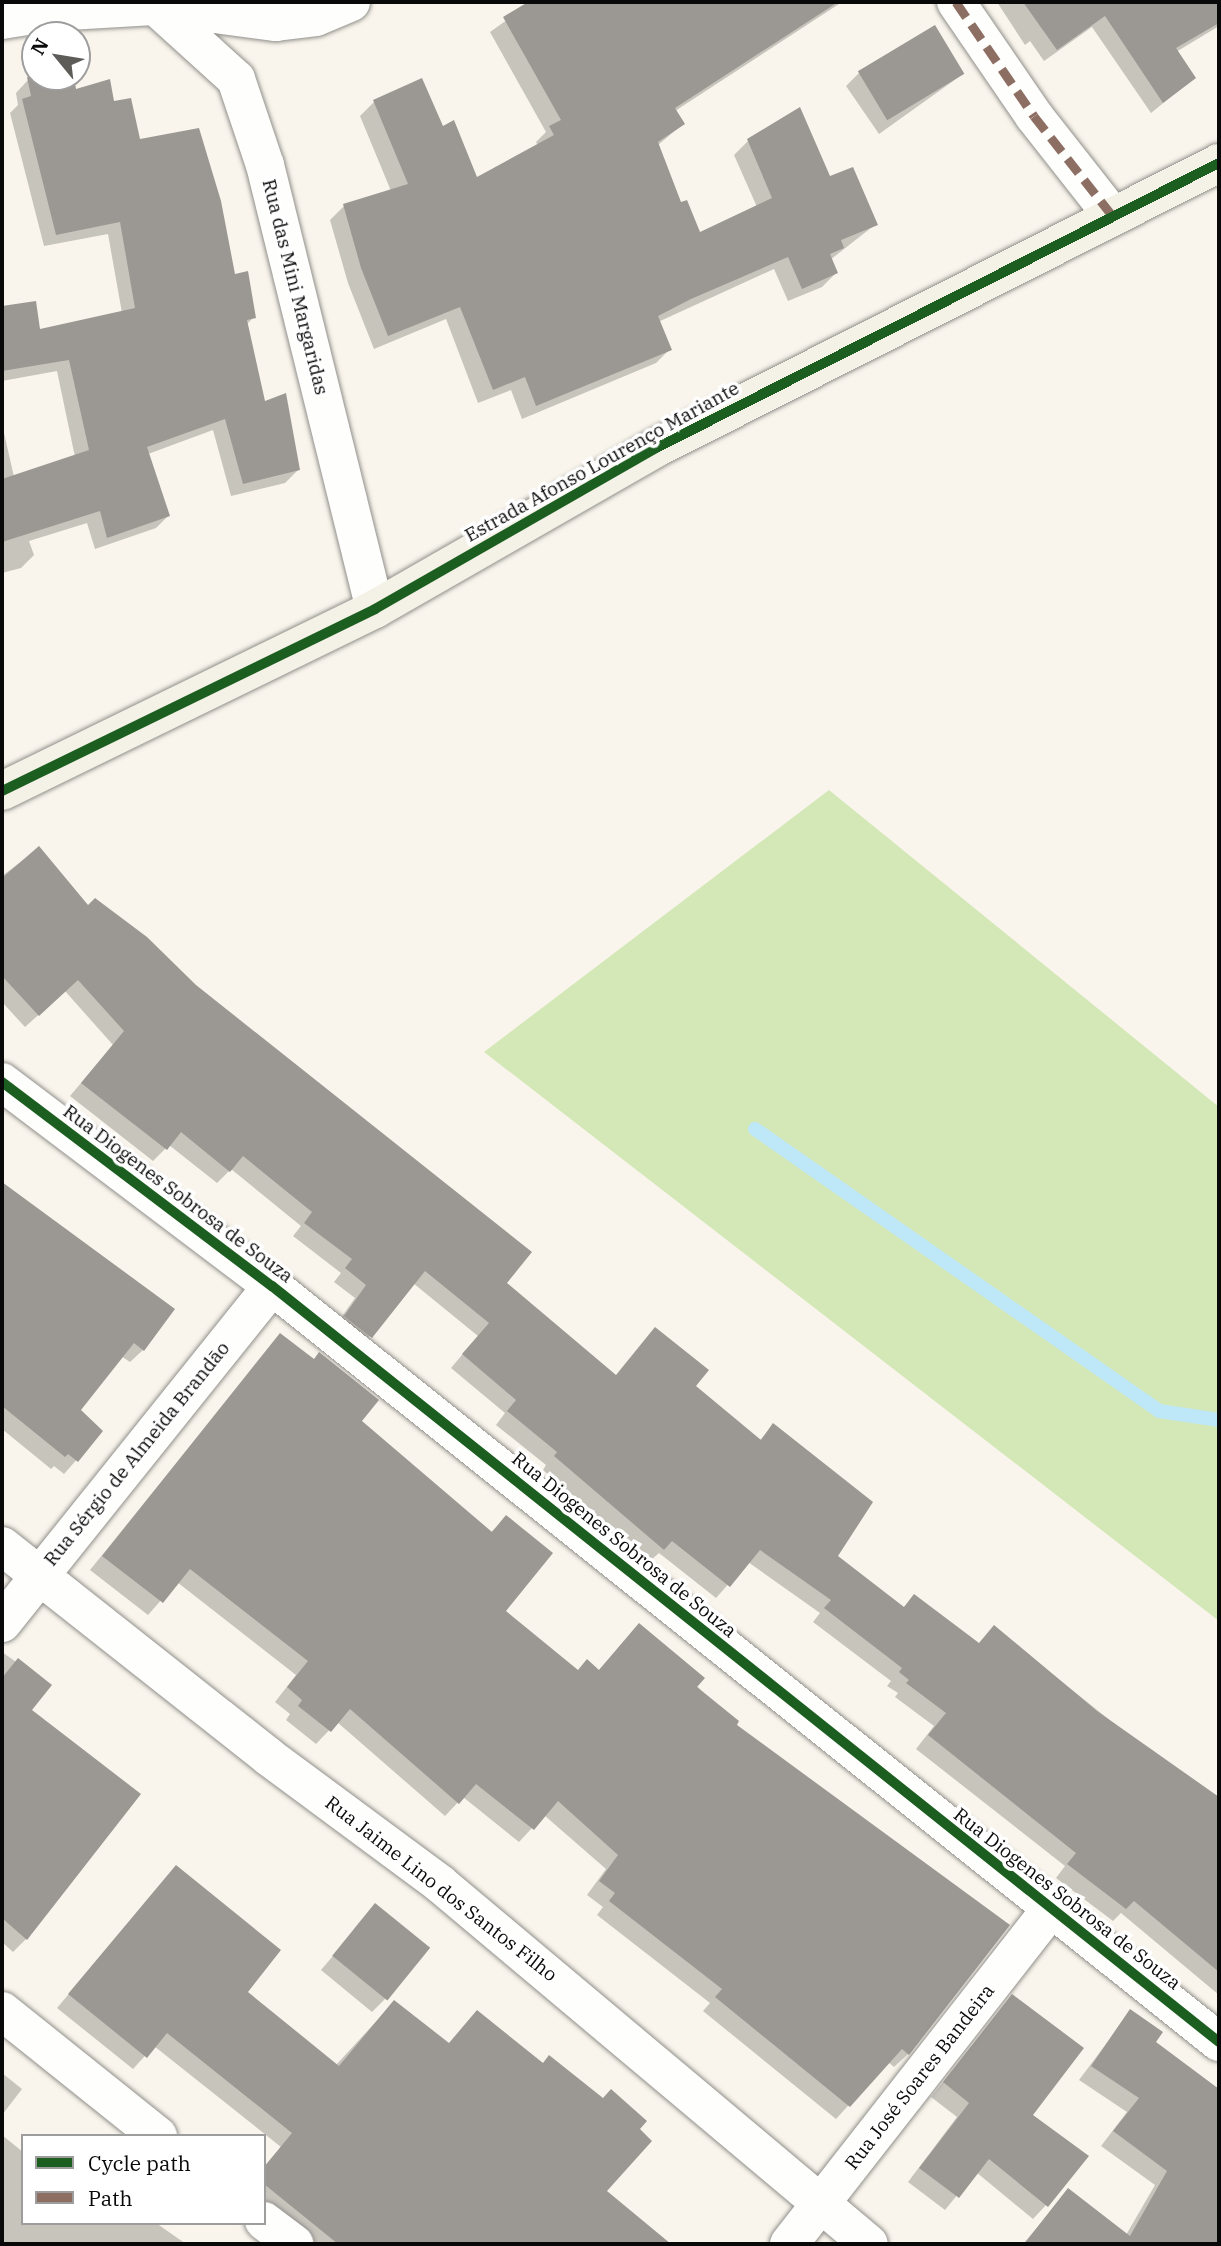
<!DOCTYPE html>
<html>
<head>
<meta charset="utf-8">
<style>
  body { margin:0 }
  #map { position:relative; width:1221px; height:2246px; overflow:hidden; background:#f9f5ec; font-family:"IBM Plex Serif",serif }
  div>[style] { position:absolute }
  [style*='--x'] { left:calc(var(--x)*1px); top:calc(var(--y)*1px); width:calc(var(--w)*1px); rotate:calc(var(--a)*1deg) }
  .forest>* { inset:0; background:#d4e8b7 }
  .shadow>* { inset:0; background:#0003 }
  .stream>* { height:14px; margin:-7px; padding:0 7px; transform-origin:7px; border-radius:7px; background:#bee7f7 }
  .building>* { inset:0; background:#9b9893; transform-origin:0 0 }
  .roads { filter:drop-shadow(0 0 2px #918f8b) drop-shadow(0 0 2px #918f8b) }
  .minor>* { height:38px; margin:-19px; padding:0 19px; transform-origin:19px; border-radius:19px; background:#fefefc }
  .secondary>* { height:38px; margin:-19px; padding:0 19px; transform-origin:19px; border-radius:19px; background:#f4f1e6 }
  .quiet>* { height:9px; margin-top:-4.5px; transform-origin:0; background:repeating-linear-gradient(90deg,#8d6e63 0 18px,transparent 0 27px) }
  .cycleway>* { height:10px; margin:-5px; padding:0 5px; transform-origin:5px; border-radius:5px; background:#1b5e20 }
  span { translate:-50% -50%; white-space:nowrap; text-align:center; line-height:1.15; -webkit-text-stroke:7px #fff; paint-order:stroke }
  .street-label { font-size:19px; color:#090909 }
  .frame { position:absolute; inset:0; border:4px solid #090909; pointer-events:none }
  .legend { position:absolute; left:21px; top:2134px; width:245px; height:91px; box-sizing:border-box; background:#fff; border:2px solid #9d9d9d; margin:0; padding:9px 12px; list-style:none; font-size:21px; color:#090909 }
  .legend li { display:flex; align-items:center; gap:14px; height:35px }
  .legend b { width:35px; border:2px solid #9d9d9d }
  .north { position:absolute; left:21px; top:21px; width:70px; height:70px; box-sizing:border-box; background:#fff; border:2px solid #9d9d9d; border-radius:50%; rotate:300deg; font-size:19px; font-weight:700; line-height:28px; text-align:center; color:#090909 }
  .north::after { content:''; display:block; margin:auto; width:24px; height:32px; background:#5d5c58; clip-path:polygon(50% 0,100% 100%,50% 72%,0 100%) }
</style>
</head>
<body>
<div id="map">
  <div class="forest">
    <div style="clip-path:polygon(829px 790px,1219px 1107px,1219px 1621px,484px 1052px)"></div>
  </div>
  <div class="shadow">
    <div style="clip-path:polygon(532px 2px,842px 2px,675px 111px,683px 124px,658px 145px,680px 204px,699px 234px,757px 207px,734px 155px,748px 141px,829px 179px,876px 224px,830px 260px,836px 273px,822px 287px,788px 301px,774px 269px,658px 322px,670px 349px,656px 363px,522px 419px,511px 390px,478px 403px,446px 319px,374px 349px,348px 283px,330px 220px,344px 206px,391px 191px,360px 116px,374px 102px,442px 128px,477px 179px,538px 146px,536px 142px,546px 132px,490px 32px)"></div>
    <div style="clip-path:polygon(997px 2px,1219px 2px,1219px 26px,1176px 52px,1194px 78px,1151px 113px,1092px 27px,1044px 61px,1030px 41px,1025px 45px)"></div>
    <div style="clip-path:polygon(859px 73px,963px 74px,879px 134px,846px 86px)"></div>
    <div style="clip-path:polygon(43px 77px,72px 77px,75px 91px,112px 103px,234px 276px,254px 317px,246px 325px,264px 403px,298px 470px,285px 483px,231px 496px,213px 430px,148px 454px,168px 516px,156px 528px,95px 549px,87px 523px,29px 541px,34px 555px,21px 568px,2px 573px,2px 424px,14px 477px,75px 457px,57px 371px,2px 381px,2px 308px,34px 303px,38px 331px,122px 313px,108px 234px,44px 246px,10px 113px,18px 105px,16px 93px,28px 80px)"></div>
    <div style="clip-path:polygon(39px 848px,88px 908px,505px 1283px,615px 1376px,694px 1387px,759px 1441px,773px 1426px,836px 1556px,903px 1608px,914px 1596px,978px 1645px,994px 1627px,1219px 1808px,1219px 1995px,1121px 1913px,1113px 1921px,1056px 1878px,1065px 1866px,916px 1749px,934px 1726px,895px 1697px,898px 1693px,887px 1686px,891px 1681px,813px 1622px,820px 1613px,748px 1562px,716px 1598px,659px 1553px,650px 1561px,543px 1470px,546px 1465px,496px 1425px,505px 1413px,451px 1368px,478px 1336px,413px 1283px,359px 1349px,333px 1329px,355px 1298px,334px 1282px,341px 1273px,293px 1236px,301px 1226px,231px 1169px,217px 1183px,169px 1145px,153px 1161px,70px 1096px,113px 1045px,65px 991px,25px 1027px,2px 1002px,2px 876px)"></div>
    <div style="clip-path:polygon(2px 1185px,172px 1309px,143px 1350px,130px 1362px,121px 1356px,78px 1411px,101px 1432px,64px 1474px,54px 1466px,51px 1469px,2px 1429px)"></div>
    <div style="clip-path:polygon(280px 1335px,360px 1421px,490px 1533px,506px 1518px,504px 1611px,577px 1671px,598px 1671px,639px 1625px,734px 1725px,1008px 1926px,908px 2054px,894px 2067px,888px 2062px,836px 2119px,703px 2011px,710px 2003px,597px 1915px,603px 1907px,587px 1895px,606px 1869px,544px 1815px,519px 1842px,463px 1797px,445px 1816px,337px 1722px,316px 1744px,286px 1720px,290px 1714px,275px 1702px,296px 1675px,177px 1582px,148px 1615px,90px 1570px)"></div>
    <div style="clip-path:polygon(2px 1652px,49px 1685px,30px 1711px,26px 1939px,13px 1952px,2px 1942px)"></div>
    <div style="clip-path:polygon(176px 1867px,245px 1992px,336px 2065px,394px 2002px,448px 2045px,477px 2012px,542px 2064px,638px 2130px,605px 2191px,668px 2244px,310px 2244px,264px 2207px,264px 2167px,281px 2147px,154px 2046px,133px 2069px,57px 2008px)"></div>
    <div style="clip-path:polygon(375px 1906px,385px 1999px,372px 2012px,321px 1970px)"></div>
    <div style="clip-path:polygon(1012px 1997px,1046px 2205px,1033px 2219px,976px 2172px,945px 2210px,908px 2182px,957px 2117px,931px 2097px)"></div>
    <div style="clip-path:polygon(1130px 2012px,1154px 2043px,1219px 2090px,1219px 2227px,1205px 2244px,1023px 2244px,1069px 2191px,1126px 2235px,1155px 2185px,1101px 2146px,1127px 2112px,1079px 2080px)"></div>
    <div style="clip-path:polygon(2px 2073px,22px 2089px,2px 2115px)"></div>
    <div style="clip-path:polygon(2px 2135px,23px 2152px,23px 2223px,156px 2223px,186px 2244px,2px 2244px)"></div>
  </div>
  <div class="stream">
    <div style="--x:755;--y:1129;--w:493;--a:34.9"></div>
    <div style="--x:1159;--y:1411;--w:61;--a:8.5"></div>
  </div>
  <div class="building">
    <div style="clip-path:polygon(528px 2px,838px 2px,675px 108px,685px 124px,658px 142px,681px 202px,687px 200px,700px 232px,772px 198px,747px 139px,800px 107px,830px 176px,853px 167px,878px 225px,841px 240px,844px 248px,830px 254px,838px 273px,802px 289px,788px 257px,691px 299px,658px 316px,672px 350px,536px 406px,525px 377px,493px 390px,460px 307px,388px 336px,361px 268px,343px 204px,408px 184px,373px 100px,422px 78px,443px 126px,454px 120px,477px 177px,554px 135px,549px 126px,561px 120px,503px 17px)"></div>
    <div style="clip-path:polygon(1023px 2px,1219px 2px,1219px 23px,1176px 48px,1196px 78px,1163px 103px,1105px 16px,1057px 50px)"></div>
    <div style="left:935px;top:25px;width:57px;height:90px;rotate:59deg"></div>
    <div style="clip-path:polygon(27px 77px,74px 77px,76px 89px,110px 79px,114px 101px,131px 98px,140px 139px,199px 128px,221px 201px,235px 274px,248px 271px,256px 318px,247px 320px,265px 401px,286px 393px,300px 470px,243px 484px,225px 419px,147px 447px,170px 516px,107px 538px,100px 511px,2px 542px,2px 479px,89px 450px,69px 360px,2px 371px,2px 306px,36px 301px,40px 329px,135px 308px,120px 222px,56px 235px,22px 99px,31px 96px)"></div>
    <div style="clip-path:polygon(39px 846px,88px 905px,95px 898px,147px 937px,196px 985px,532px 1252px,507px 1283px,616px 1375px,655px 1327px,709px 1370px,696px 1386px,761px 1440px,773px 1423px,873px 1502px,838px 1556px,904px 1607px,914px 1594px,979px 1643px,994px 1625px,1097px 1711px,1219px 1797px,1219px 1972px,1134px 1901px,1126px 1909px,1067px 1864px,1076px 1853px,928px 1735px,946px 1713px,906px 1683px,909px 1680px,899px 1672px,902px 1668px,824px 1608px,831px 1600px,760px 1550px,730px 1587px,672px 1541px,664px 1550px,554px 1456px,557px 1452px,507px 1411px,516px 1400px,462px 1354px,489px 1323px,425px 1271px,372px 1338px,344px 1316px,366px 1285px,345px 1268px,352px 1259px,304px 1223px,312px 1212px,243px 1156px,230px 1172px,181px 1132px,167px 1150px,81px 1083px,124px 1031px,78px 980px,39px 1016px,2px 976px,2px 878px)"></div>
    <div style="clip-path:polygon(2px 1182px,175px 1309px,144px 1351px,134px 1343px,81px 1410px,103px 1431px,78px 1462px,68px 1454px,65px 1457px,2px 1406px)"></div>
    <div style="clip-path:polygon(280px 1333px,314px 1359px,319px 1352px,379px 1400px,362px 1421px,492px 1532px,506px 1515px,553px 1553px,506px 1611px,578px 1670px,587px 1659px,599px 1670px,639px 1623px,705px 1678px,697px 1687px,739px 1721px,737px 1725px,1010px 1925px,909px 2055px,902px 2049px,850px 2107px,715px 1997px,722px 1989px,609px 1901px,615px 1893px,599px 1881px,618px 1855px,558px 1801px,534px 1830px,476px 1784px,459px 1804px,350px 1709px,331px 1732px,298px 1706px,302px 1700px,287px 1687px,308px 1661px,190px 1569px,163px 1603px,102px 1556px)"></div>
    <div style="clip-path:polygon(18px 1658px,52px 1685px,32px 1710px,141px 1794px,27px 1940px,2px 1918px,2px 1678px)"></div>
    <div style="clip-path:polygon(176px 1865px,281px 1950px,248px 1992px,339px 2066px,394px 2000px,449px 2043px,477px 2010px,543px 2063px,549px 2055px,603px 2098px,611px 2089px,647px 2121px,640px 2129px,652px 2141px,607px 2191px,671px 2244px,338px 2244px,264px 2184px,264px 2167px,292px 2133px,167px 2033px,147px 2058px,68px 1994px)"></div>
    <div style="left:375px;top:1903px;width:71px;height:68px;rotate:39deg"></div>
    <div style="clip-path:polygon(1012px 1994px,1084px 2048px,1033px 2115px,1089px 2156px,1048px 2207px,989px 2159px,959px 2198px,919px 2168px,969px 2103px,943px 2082px)"></div>
    <div style="clip-path:polygon(1130px 2009px,1163px 2032px,1156px 2042px,1219px 2089px,1219px 2244px,1024px 2244px,1068px 2188px,1130px 2236px,1167px 2171px,1113px 2131px,1139px 2098px,1091px 2066px)"></div>
  </div>
  <div class="roads">
    <div class="minor">
      <div style="--x:151;--y:2;--w:115;--a:42.2"></div>
      <div style="--x:236;--y:79;--w:91;--a:71.4"></div>
      <div style="--x:265;--y:165;--w:457;--a:76.1"></div>
      <div style="--x:956;--y:2;--w:138;--a:55.6"></div>
      <div style="--x:1034;--y:116;--w:125;--a:51.8"></div>
      <div style="--x:2;--y:20;--w:50;--a:-9.3"></div>
      <div style="--x:51;--y:12;--w:103;--a:-3.3"></div>
      <div style="--x:154;--y:6;--w:123;--a:7.5"></div>
      <div style="--x:276;--y:22;--w:40;--a:-7.1"></div>
      <div style="--x:316;--y:17;--w:38;--a:-23"></div>
      <div style="--x:2;--y:1082;--w:338;--a:37.1"></div>
      <div style="--x:272;--y:1286;--w:1212;--a:38.6"></div>
      <div style="--x:2;--y:1546;--w:340;--a:38.3"></div>
      <div style="--x:269;--y:1757;--w:212;--a:36.5"></div>
      <div style="--x:439;--y:1883;--w:561;--a:40.01"></div>
      <div style="--x:2;--y:1623;--w:432;--a:-51.3"></div>
      <div style="--x:2;--y:2011;--w:200;--a:38.7"></div>
      <div style="--x:264;--y:2221;--w:38;--a:37"></div>
      <div style="--x:789;--y:2244;--w:425;--a:-52"></div>
    </div>
    <div class="secondary">
      <div style="--x:2;--y:791;--w:415;--a:-26"></div>
      <div style="--x:375;--y:609;--w:324;--a:-29.8"></div>
      <div style="--x:656;--y:448;--w:631;--a:-26.85"></div>
    </div>
  </div>
  <div class="quiet">
    <div style="--x:956;--y:2;--w:138;--a:55.6"></div>
    <div style="--x:1034;--y:116;--w:125;--a:51.8"></div>
  </div>
  <div class="cycleway">
    <div style="--x:2;--y:791;--w:415;--a:-26"></div>
    <div style="--x:375;--y:609;--w:324;--a:-29.8"></div>
    <div style="--x:656;--y:448;--w:631;--a:-26.85"></div>
    <div style="--x:2;--y:1082;--w:338;--a:37.1"></div>
    <div style="--x:272;--y:1286;--w:1212;--a:38.6"></div>
  </div>
  <div class="street-label">
    <span style="left:295px;top:287px;rotate:76deg">Rua das Mini Margaridas</span>
    <span style="left:602px;top:462px;rotate:-29deg">Estrada Afonso Lourenço Mariante</span>
    <span style="left:178px;top:1194px;rotate:37deg">Rua Diogenes Sobrosa de Souza</span>
    <span style="left:137px;top:1454px;rotate:-51deg">Rua Sérgio de Almeida Brandão</span>
    <span style="left:624px;top:1545px;rotate:39deg">Rua Diogenes Sobrosa de Souza</span>
    <span style="left:441px;top:1889px;rotate:38deg">Rua Jaime Lino dos Santos Filho</span>
    <span style="left:1067px;top:1899px;rotate:38deg">Rua Diogenes Sobrosa de Souza</span>
    <span style="left:920px;top:2077px;rotate:-52deg">Rua José Soares Bandeira</span>
  </div>
  <div class="frame"></div>
  <ul class="legend">
  <li><b style="height:9px;background:#1b5e20"></b>Cycle path</li>
  <li><b style="height:9px;background:#8d6e63"></b>Path</li>
  </ul>
  <div class="north">N</div>
</div>
</body>
</html>
